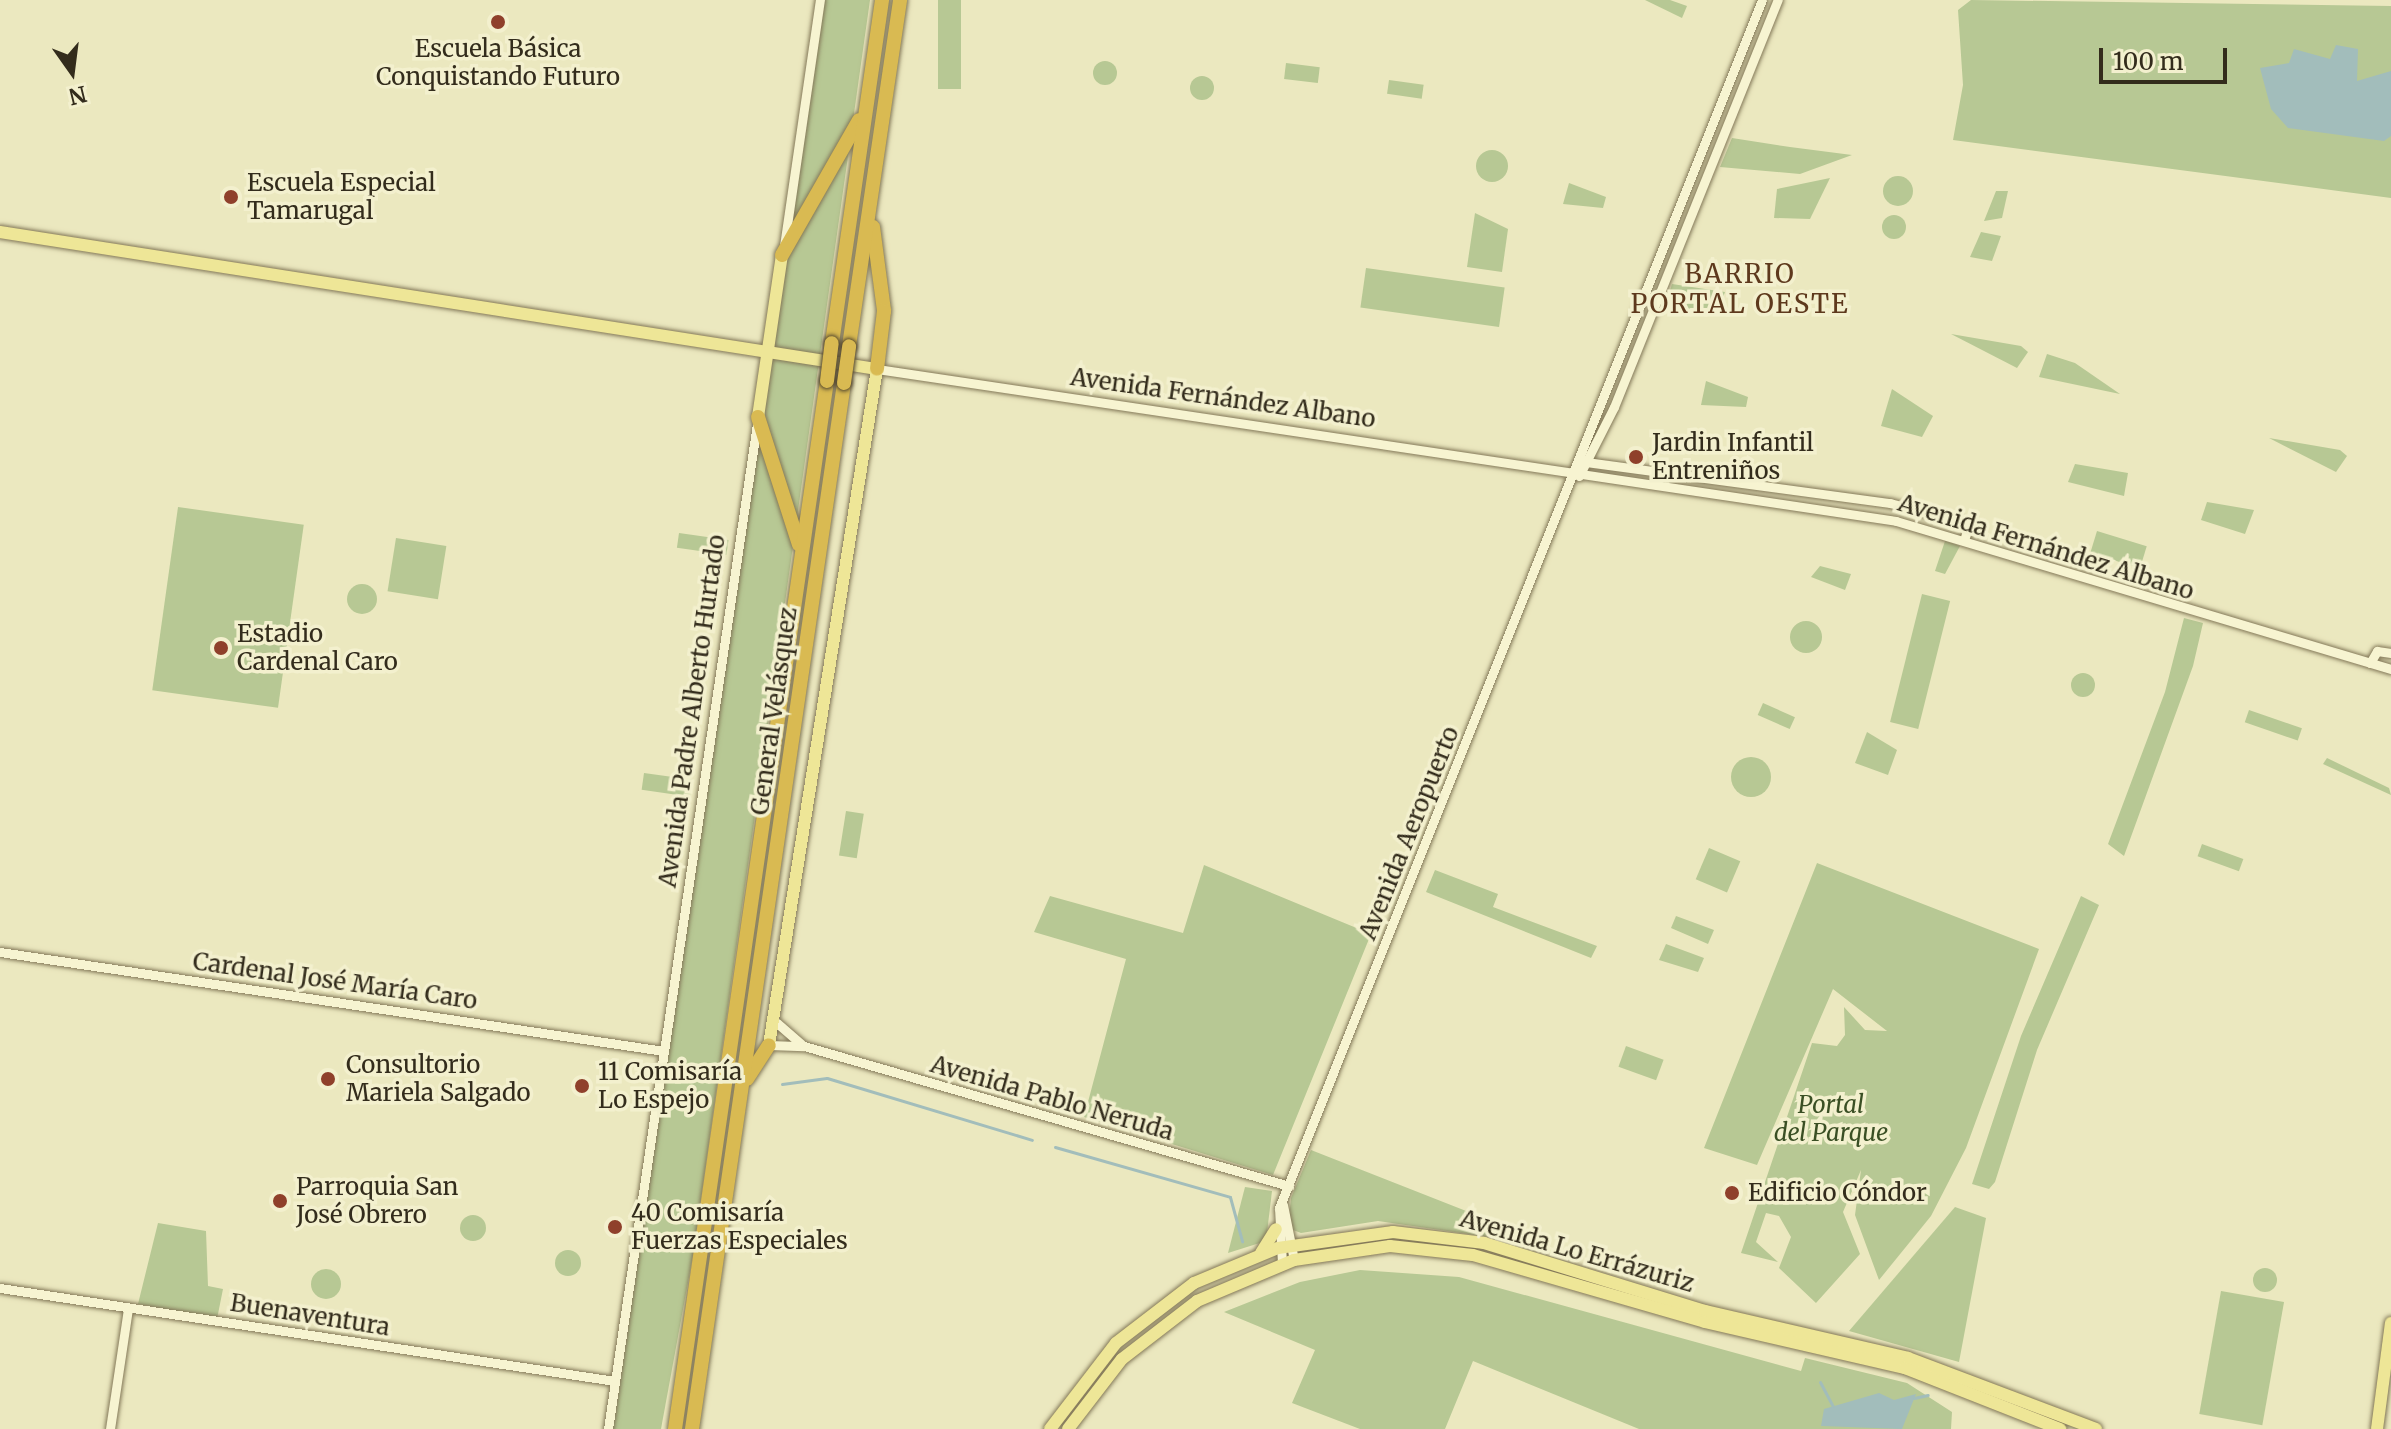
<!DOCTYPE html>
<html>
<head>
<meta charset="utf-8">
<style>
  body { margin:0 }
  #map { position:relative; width:2391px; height:1429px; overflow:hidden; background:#ebe8bf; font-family:Merriweather,serif }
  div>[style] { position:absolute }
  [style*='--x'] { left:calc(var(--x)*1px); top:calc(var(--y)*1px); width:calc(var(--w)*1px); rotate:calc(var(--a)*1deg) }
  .green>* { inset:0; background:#b7c894; transform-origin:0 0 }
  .round { border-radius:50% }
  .water>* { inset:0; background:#a2bdbb }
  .stream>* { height:3px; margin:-1.5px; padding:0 1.5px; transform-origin:1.5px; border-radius:1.5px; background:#a2bdbb }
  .roads { filter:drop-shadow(0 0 2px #837858) drop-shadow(0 0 2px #837858) }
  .minor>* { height:9px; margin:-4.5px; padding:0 4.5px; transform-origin:4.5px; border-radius:4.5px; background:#f7f4d1 }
  .major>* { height:12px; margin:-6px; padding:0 6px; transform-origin:6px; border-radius:6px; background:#eee697 }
  .highway>* { height:14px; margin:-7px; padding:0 7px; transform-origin:7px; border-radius:7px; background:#d9ba52 }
  .bridges { filter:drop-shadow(0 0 2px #51452d) drop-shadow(0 0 2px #51452d) }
  .highway-bridge>* { height:14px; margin:-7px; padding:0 7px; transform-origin:7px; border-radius:7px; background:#d9ba52 }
  .dots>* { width:22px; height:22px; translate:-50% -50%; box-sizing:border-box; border:4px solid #f3f0ce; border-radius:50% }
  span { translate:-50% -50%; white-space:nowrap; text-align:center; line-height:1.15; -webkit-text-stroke:7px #f3f0ce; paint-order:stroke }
  .poi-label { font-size:24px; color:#332c1c }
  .left { translate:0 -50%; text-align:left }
  .street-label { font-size:24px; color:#332c1c }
  .park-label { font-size:24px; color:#3a4f24; font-style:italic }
  .neighbourhood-label { font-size:26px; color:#5e391d; letter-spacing:2px }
  .north { position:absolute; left:32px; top:32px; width:80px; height:80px; -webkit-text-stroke:6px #f3f0ce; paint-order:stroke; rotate:166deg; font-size:22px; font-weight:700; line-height:32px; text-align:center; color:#332c1c }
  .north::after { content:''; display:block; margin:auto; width:28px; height:36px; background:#332c1c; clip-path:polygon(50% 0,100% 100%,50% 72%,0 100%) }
  .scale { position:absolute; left:2099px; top:48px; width:128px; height:36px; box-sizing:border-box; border:4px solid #332c1c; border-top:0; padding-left:10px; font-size:24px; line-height:28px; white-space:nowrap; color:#332c1c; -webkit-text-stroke:6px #f3f0ce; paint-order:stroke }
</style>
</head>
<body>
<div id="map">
  <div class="green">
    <div style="clip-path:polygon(824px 0,870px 0,693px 1255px,661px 1429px,613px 1429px)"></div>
    <div style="left:938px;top:0;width:23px;height:89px"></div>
    <div style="clip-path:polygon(1645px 0,1670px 0,1687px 6px,1682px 18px)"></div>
    <div style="clip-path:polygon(1971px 0,2391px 6px,2391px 198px,1953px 140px,1963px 85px,1958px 10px)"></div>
    <div class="round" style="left:1093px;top:61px;width:24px;height:24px"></div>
    <div style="left:1286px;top:63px;width:34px;height:16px;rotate:7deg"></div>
    <div class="round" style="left:1190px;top:76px;width:24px;height:24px"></div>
    <div style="left:1389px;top:80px;width:35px;height:14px;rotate:8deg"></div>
    <div style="clip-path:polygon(1732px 138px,1790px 147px,1852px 155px,1800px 174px,1720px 167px)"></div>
    <div class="round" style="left:1476px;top:150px;width:32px;height:32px"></div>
    <div class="round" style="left:1883px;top:176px;width:30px;height:30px"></div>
    <div style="clip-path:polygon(1830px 178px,1810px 219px,1774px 218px,1777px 189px)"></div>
    <div style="clip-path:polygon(1569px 183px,1606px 197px,1603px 208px,1563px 204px)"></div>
    <div style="clip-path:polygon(1996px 191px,2008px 191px,2002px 218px,1984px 221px)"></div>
    <div style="clip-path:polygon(1475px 213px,1508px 229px,1502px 272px,1467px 267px)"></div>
    <div class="round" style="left:1882px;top:215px;width:24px;height:24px"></div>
    <div style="clip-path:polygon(1981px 232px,2001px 236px,1992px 261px,1970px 257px)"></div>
    <div style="left:1366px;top:268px;width:140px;height:40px;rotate:8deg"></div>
    <div style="clip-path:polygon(1672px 284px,1725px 292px,1717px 314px,1665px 306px)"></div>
    <div style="clip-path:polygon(1951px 334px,2021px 346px,2028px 352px,2017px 368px)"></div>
    <div style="clip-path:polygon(2047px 354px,2075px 363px,2120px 394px,2039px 377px)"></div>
    <div style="clip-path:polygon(1706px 381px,1748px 397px,1746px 407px,1701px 405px)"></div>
    <div style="clip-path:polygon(1892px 389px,1933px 416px,1922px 437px,1881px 426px)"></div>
    <div style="clip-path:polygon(2269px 438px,2340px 450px,2347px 456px,2336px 472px)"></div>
    <div style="clip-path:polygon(2075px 464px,2128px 473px,2124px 496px,2068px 482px)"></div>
    <div style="clip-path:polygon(2207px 502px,2254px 510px,2245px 534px,2201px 520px)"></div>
    <div style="left:178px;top:507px;width:127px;height:185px;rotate:8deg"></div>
    <div style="left:2097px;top:531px;width:52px;height:23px;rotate:17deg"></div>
    <div style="left:679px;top:533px;width:50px;height:15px;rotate:8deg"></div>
    <div style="left:396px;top:538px;width:51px;height:54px;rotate:9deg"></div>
    <div style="clip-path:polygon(1945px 541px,1960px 546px,1945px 574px,1935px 571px)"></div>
    <div style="clip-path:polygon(1820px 566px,1851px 574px,1845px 590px,1811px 577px)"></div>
    <div class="round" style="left:347px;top:584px;width:30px;height:30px"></div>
    <div style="left:1922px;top:594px;width:29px;height:132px;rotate:14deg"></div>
    <div style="clip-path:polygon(2184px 618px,2203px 623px,2193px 666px,2124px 856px,2108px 844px,2165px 692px)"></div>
    <div class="round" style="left:1790px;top:621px;width:32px;height:32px"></div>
    <div class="round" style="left:2071px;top:673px;width:24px;height:24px"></div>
    <div style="left:1763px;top:703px;width:35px;height:13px;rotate:24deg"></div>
    <div style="left:2249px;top:710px;width:56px;height:13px;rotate:19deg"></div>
    <div style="clip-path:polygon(1867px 732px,1897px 750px,1888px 775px,1855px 763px)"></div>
    <div class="round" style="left:1731px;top:757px;width:40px;height:40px"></div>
    <div style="clip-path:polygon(2327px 758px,2389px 788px,2391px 795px,2323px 764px)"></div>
    <div style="left:644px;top:773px;width:49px;height:17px;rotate:8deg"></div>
    <div style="left:846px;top:811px;width:18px;height:45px;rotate:9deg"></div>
    <div style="left:2202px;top:844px;width:44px;height:13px;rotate:20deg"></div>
    <div style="left:1709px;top:848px;width:34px;height:34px;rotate:23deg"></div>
    <div style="clip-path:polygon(1817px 863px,2039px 949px,1966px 1148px,1931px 1216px,1879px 1280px,1855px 1215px,1861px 1170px,1843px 1212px,1860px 1254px,1816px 1303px,1779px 1268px,1791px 1237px,1779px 1216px,1766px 1213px,1756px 1242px,1778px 1262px,1741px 1253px,1812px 1043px,1837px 1046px,1845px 1035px,1844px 1007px,1865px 1030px,1887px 1031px,1833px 989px,1757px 1165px,1704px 1148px)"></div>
    <div style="clip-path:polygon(1204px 865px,1371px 934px,1273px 1175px,1084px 1117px,1126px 959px,1034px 932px,1050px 896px,1183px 933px)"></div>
    <div style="clip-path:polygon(1435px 870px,1498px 894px,1493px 907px,1597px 946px,1591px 958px,1426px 892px)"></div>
    <div style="clip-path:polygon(2081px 896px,2099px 905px,2037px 1050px,1995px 1182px,1989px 1189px,1972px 1184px,2021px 1036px)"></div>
    <div style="clip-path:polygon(1676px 916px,1714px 930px,1708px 944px,1671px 928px)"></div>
    <div style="clip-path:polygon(1666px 944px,1704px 958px,1698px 972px,1659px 960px)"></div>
    <div style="left:1626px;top:1046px;width:40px;height:22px;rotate:20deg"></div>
    <div style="clip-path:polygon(1311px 1150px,1517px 1231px,1517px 1241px,1378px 1221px,1301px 1233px,1288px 1228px,1291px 1198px)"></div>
    <div style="clip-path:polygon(1245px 1187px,1272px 1191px,1266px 1241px,1228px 1253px)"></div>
    <div style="clip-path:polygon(1955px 1207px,1986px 1218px,1959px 1362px,1849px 1331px)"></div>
    <div class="round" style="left:460px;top:1215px;width:26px;height:26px"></div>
    <div style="clip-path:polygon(158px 1223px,206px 1231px,208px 1286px,223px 1289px,217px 1319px,138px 1304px)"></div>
    <div class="round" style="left:555px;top:1250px;width:26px;height:26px"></div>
    <div class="round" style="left:2253px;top:1268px;width:24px;height:24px"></div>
    <div class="round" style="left:311px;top:1269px;width:30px;height:30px"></div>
    <div style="clip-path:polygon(1360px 1270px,1459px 1277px,1801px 1371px,1805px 1358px,1907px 1383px,1952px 1412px,1951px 1429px,1639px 1429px,1473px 1361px,1445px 1429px,1360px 1429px,1292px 1403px,1315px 1350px,1224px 1312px,1300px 1282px)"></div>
    <div style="left:2221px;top:1291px;width:64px;height:125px;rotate:10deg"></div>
  </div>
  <div class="water">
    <div style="clip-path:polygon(2336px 45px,2358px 49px,2357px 81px,2391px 71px,2391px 136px,2384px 141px,2288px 128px,2271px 109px,2260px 68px,2289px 63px,2294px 49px,2330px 59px)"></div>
    <div style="clip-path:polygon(1879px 1393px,1894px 1400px,1916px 1394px,1902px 1429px,1821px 1426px,1824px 1409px)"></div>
  </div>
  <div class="stream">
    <div style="--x:782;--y:1084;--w:45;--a:-7.6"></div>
    <div style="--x:827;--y:1078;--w:214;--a:16.8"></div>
    <div style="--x:1055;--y:1147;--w:182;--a:15.9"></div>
    <div style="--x:1230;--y:1197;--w:46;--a:74.7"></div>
    <div style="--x:1820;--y:1382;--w:27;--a:62"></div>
    <div style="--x:1914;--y:1398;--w:14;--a:-12"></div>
  </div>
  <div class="roads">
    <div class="minor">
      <div style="--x:784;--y:246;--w:249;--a:-81.7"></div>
      <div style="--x:877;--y:369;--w:1030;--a:8.48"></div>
      <div style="--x:1896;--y:521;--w:517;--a:16.65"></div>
      <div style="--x:1586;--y:462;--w:307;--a:7.7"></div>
      <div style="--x:1890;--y:503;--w:82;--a:14.9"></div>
      <div style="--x:1969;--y:524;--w:17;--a:107"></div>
      <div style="--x:1579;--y:476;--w:77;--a:-63.1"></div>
      <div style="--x:1614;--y:407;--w:439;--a:-68.1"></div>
      <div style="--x:2370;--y:663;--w:14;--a:-60"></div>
      <div style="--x:2377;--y:651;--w:14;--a:8"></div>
      <div style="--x:0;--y:952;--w:671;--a:8.48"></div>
      <div style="--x:777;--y:1023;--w:32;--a:41"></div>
      <div style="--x:769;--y:1045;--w:35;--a:2"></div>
      <div style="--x:804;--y:1046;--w:505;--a:16.1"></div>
      <div style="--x:1283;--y:1205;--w:56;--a:78.7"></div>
      <div style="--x:1282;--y:1263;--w:55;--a:-93.1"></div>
      <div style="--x:1279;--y:1208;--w:1301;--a:-68.21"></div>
      <div style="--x:0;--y:1288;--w:622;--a:8.6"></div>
      <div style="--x:110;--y:1429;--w:122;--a:-81.5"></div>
      <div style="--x:608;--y:1429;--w:1016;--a:-81.57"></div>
    </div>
    <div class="major">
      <div style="--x:0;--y:232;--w:888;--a:8.88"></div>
      <div style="--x:877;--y:369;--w:685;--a:99.08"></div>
      <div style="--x:758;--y:417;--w:164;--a:-81.6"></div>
      <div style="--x:1261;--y:1253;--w:28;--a:-58"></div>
      <div style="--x:1050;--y:1429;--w:108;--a:-52.5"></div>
      <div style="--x:1116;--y:1343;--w:98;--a:-37.6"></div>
      <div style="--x:1194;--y:1283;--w:91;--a:-22.6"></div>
      <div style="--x:1278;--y:1248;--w:116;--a:-7.9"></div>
      <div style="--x:1393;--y:1232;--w:92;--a:6.9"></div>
      <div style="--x:1484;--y:1243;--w:231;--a:17.1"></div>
      <div style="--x:1705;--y:1311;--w:208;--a:13"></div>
      <div style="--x:1908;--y:1358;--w:201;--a:20.7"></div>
      <div style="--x:1068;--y:1429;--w:88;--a:-52.4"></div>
      <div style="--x:1122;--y:1359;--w:95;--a:-37.7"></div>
      <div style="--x:1197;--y:1301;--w:105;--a:-22.9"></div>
      <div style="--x:1294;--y:1260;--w:97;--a:-8.3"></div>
      <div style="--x:1390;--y:1246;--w:83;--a:6.2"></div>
      <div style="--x:1473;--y:1255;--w:241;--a:16.1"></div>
      <div style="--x:1705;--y:1322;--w:205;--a:13"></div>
      <div style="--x:1905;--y:1368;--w:167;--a:21.5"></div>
      <div style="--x:2377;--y:1429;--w:107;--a:-82.5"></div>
    </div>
    <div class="highway">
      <div style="--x:873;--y:227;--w:85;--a:82.5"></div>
      <div style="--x:884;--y:311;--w:58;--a:96.9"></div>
      <div style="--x:782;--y:255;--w:155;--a:-60.3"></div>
      <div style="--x:832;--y:343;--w:347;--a:-81.7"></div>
      <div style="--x:849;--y:346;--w:350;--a:-81.6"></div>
      <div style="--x:758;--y:417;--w:134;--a:72.2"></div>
      <div style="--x:747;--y:1079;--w:40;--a:-57.1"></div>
      <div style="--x:675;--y:1429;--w:1059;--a:-81.75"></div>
      <div style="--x:692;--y:1429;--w:1057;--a:-81.73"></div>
    </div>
  </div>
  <div class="bridges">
    <div class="highway-bridge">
      <div style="--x:827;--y:381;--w:38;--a:-83"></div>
      <div style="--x:844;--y:383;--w:37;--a:-82"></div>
    </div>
  </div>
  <div class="dots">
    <div style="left:498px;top:22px;background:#8f402b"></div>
    <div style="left:231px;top:197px;background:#8f402b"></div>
    <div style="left:1636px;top:457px;background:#8f402b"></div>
    <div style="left:221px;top:648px;background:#8f402b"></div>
    <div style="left:328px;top:1079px;background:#8f402b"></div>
    <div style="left:582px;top:1086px;background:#8f402b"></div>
    <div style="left:1732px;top:1193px;background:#8f402b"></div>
    <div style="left:280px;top:1201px;background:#8f402b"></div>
    <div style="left:615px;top:1227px;background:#8f402b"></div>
  </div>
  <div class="poi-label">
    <span style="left:498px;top:63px">Escuela Básica<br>Conquistando Futuro</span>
    <span class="left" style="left:247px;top:197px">Escuela Especial<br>Tamarugal</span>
    <span class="left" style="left:1652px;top:457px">Jardin Infantil<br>Entreniños</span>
    <span class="left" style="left:237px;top:648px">Estadio<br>Cardenal Caro</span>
    <span class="left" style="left:346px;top:1079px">Consultorio<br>Mariela Salgado</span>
    <span class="left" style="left:598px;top:1086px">11 Comisaría<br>Lo Espejo</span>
    <span class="left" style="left:296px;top:1201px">Parroquia San<br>José Obrero</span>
    <span class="left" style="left:1748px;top:1193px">Edificio Cóndor</span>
    <span class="left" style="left:631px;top:1227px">40 Comisaría<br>Fuerzas Especiales</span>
  </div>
  <div class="street-label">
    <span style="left:1223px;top:398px;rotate:8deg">Avenida Fernández Albano</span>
    <span style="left:2046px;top:547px;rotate:17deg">Avenida Fernández Albano</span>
    <span style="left:692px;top:711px;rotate:-82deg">Avenida Padre Alberto Hurtado</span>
    <span style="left:774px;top:711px;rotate:-82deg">General Velásquez</span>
    <span style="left:1409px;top:833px;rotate:-68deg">Avenida Aeropuerto</span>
    <span style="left:335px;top:981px;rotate:8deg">Cardenal José María Caro</span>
    <span style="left:1052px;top:1098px;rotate:16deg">Avenida Pablo Neruda</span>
    <span style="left:1577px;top:1251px;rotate:16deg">Avenida Lo Errázuriz</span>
    <span style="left:310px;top:1315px;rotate:9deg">Buenaventura</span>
  </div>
  <div class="park-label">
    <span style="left:1831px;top:1119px">Portal<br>del Parque</span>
  </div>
  <div class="neighbourhood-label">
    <span style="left:1740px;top:289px">BARRIO<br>PORTAL OESTE</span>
  </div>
  <div class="north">N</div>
  <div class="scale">100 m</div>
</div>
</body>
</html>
